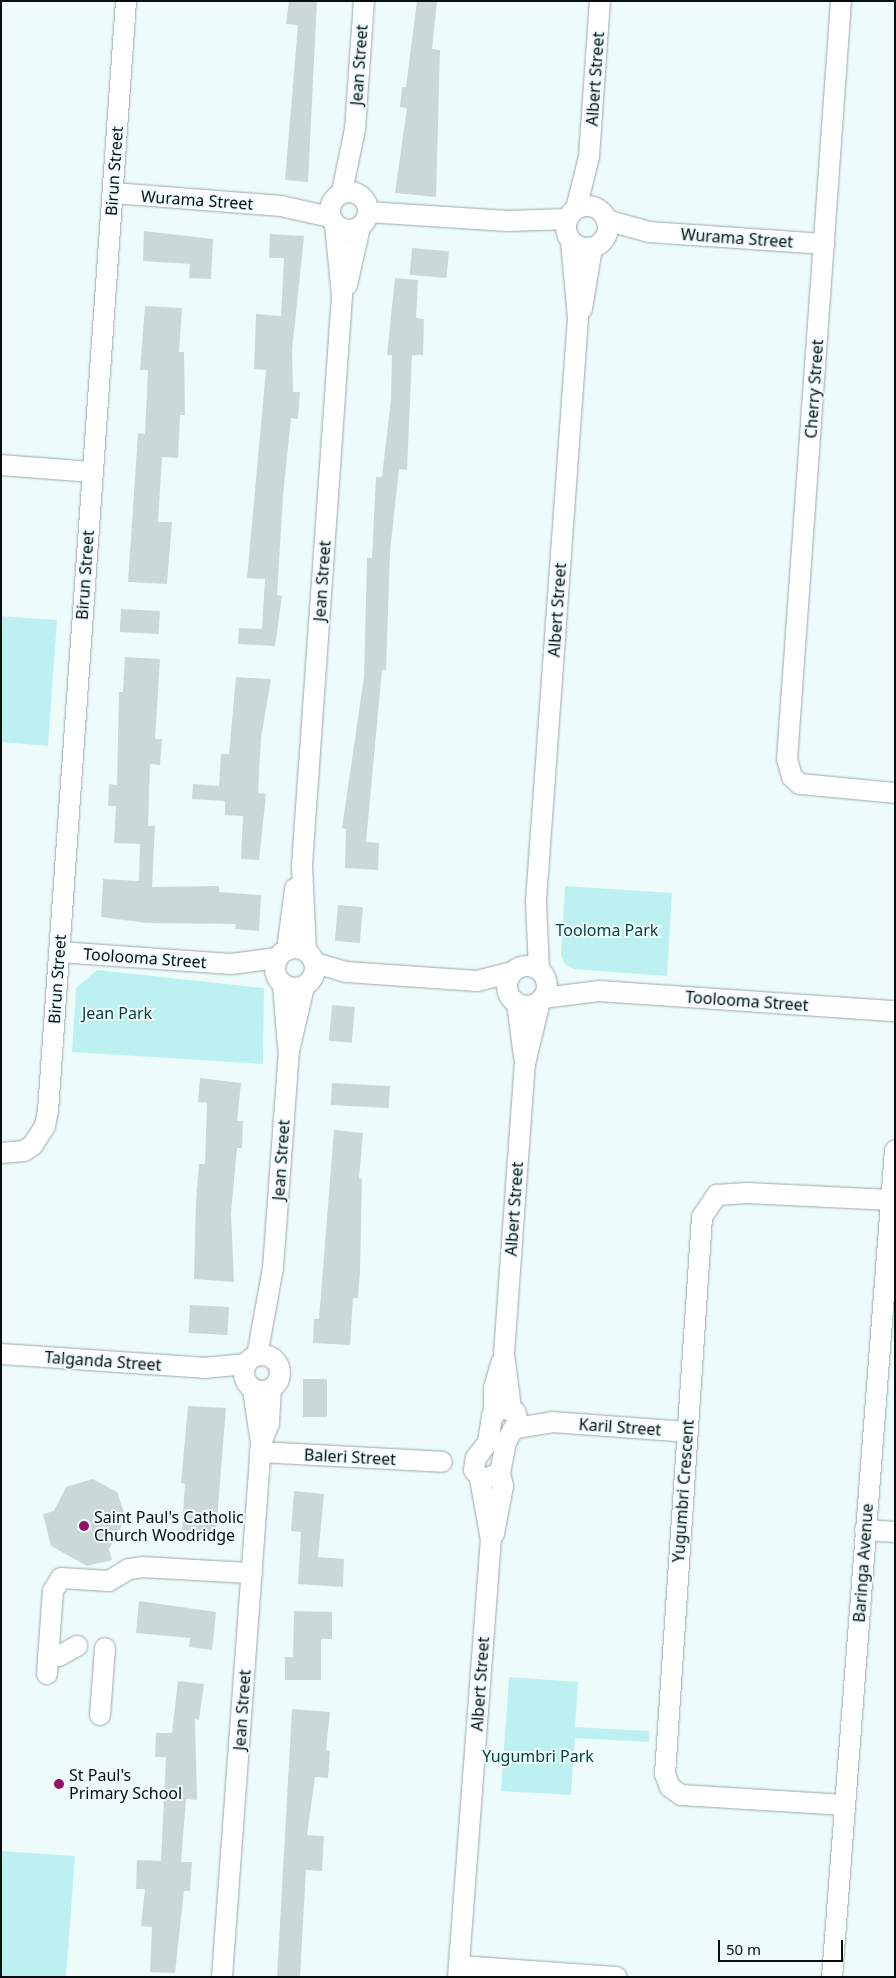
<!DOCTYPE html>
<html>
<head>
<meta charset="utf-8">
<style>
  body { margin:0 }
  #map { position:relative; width:896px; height:1978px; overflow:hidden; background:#edfcfb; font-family:"Noto Sans",sans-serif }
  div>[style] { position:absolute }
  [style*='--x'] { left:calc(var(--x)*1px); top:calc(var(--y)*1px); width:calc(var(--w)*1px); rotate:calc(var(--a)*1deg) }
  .green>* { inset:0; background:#bdf1f1 }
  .building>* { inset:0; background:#cad9d8; transform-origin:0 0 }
  .roads { filter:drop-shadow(0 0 1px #99a7a7) drop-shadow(0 0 1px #99a7a7) }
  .minor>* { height:20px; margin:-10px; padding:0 10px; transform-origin:10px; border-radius:10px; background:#fff }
  .minor>.ring { margin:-10px; padding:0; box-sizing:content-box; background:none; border:20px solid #fff; border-radius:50% }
  .dots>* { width:14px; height:14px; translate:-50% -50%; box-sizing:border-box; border:2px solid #edfcfb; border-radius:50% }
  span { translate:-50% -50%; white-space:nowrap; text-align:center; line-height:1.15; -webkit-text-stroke:4px #edfcfb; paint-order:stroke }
  .street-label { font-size:16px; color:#080d0d }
  .park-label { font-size:16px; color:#013e3f }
  .poi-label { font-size:16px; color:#080d0d }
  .left { translate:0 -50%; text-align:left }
  .frame { position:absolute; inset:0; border:2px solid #080d0d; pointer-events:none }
  .scale { position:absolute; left:718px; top:1940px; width:125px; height:22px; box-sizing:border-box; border:2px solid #080d0d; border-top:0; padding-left:6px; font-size:15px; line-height:18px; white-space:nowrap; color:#080d0d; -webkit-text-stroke:4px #edfcfb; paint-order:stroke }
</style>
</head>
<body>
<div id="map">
  <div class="green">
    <div style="clip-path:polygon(1px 616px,57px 620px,48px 746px,1px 742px)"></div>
    <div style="clip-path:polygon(565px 886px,672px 893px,667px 976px,574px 969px,565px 964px,561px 956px)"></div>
    <div style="clip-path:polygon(97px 970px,264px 988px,263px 1064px,72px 1052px,76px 988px)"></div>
    <div style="clip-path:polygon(509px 1677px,578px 1682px,575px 1727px,649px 1731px,649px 1742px,575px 1738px,571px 1795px,501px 1791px)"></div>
    <div style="clip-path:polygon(1px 1851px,75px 1856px,66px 1977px,1px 1977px)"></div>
  </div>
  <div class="building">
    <div style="clip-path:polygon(289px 1px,317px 1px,308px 182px,285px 180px,298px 25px,286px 24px)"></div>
    <div style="clip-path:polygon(417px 1px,437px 1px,432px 49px,440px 50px,436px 197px,395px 193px,407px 108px,400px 107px,402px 87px,406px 87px)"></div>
    <div style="clip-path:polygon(144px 231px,213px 239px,211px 279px,189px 278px,190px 264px,143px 261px)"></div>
    <div style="clip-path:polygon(270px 234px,304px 236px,292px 351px,293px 392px,300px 392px,298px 419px,291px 418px,283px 496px,277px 595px,282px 596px,275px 646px,238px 644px,239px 628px,262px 629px,265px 579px,247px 578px,266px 370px,254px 369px,256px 314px,281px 316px,284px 258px,269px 258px)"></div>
    <div style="left:412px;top:248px;width:37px;height:27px;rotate:5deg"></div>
    <div style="clip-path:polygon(395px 278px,418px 280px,416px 318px,424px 319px,423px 355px,412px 355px,407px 470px,399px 469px,390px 551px,386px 670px,382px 670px,366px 842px,379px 843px,378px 870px,345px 868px,346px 829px,342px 828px,364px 677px,367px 558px,372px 558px,376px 477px,382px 477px,391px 399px,392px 355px,387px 355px)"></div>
    <div style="clip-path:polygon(145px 306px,182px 308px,179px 352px,184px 352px,185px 415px,180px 415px,178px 458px,162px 457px,158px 522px,172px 522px,167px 584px,128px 582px,138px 433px,145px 434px,148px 370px,140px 370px)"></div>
    <div style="left:121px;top:609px;width:39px;height:23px;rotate:3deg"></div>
    <div style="clip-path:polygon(125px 657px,160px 659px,155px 739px,162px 739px,160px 765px,150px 764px,148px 826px,155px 826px,152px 887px,219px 886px,219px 892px,261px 895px,259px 931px,235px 929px,236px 924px,147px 923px,101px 917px,103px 879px,139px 881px,140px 844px,114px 843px,116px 806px,108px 806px,109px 784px,117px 785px,119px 692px,123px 692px)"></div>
    <div style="clip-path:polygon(236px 677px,271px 679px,261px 738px,258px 793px,266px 794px,259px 860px,241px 859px,243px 816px,225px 815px,225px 801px,192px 799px,193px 784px,219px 786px,221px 754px,229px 754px)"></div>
    <div style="left:338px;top:905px;width:25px;height:36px;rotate:5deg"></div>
    <div style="left:332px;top:1005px;width:23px;height:36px;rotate:5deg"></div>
    <div style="clip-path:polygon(200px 1078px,241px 1083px,237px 1121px,243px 1121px,242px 1148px,237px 1148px,231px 1213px,234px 1282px,194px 1279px,196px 1201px,199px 1164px,205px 1164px,207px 1103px,198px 1102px)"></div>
    <div style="left:332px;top:1083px;width:58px;height:22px;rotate:3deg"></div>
    <div style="clip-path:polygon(334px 1130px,363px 1133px,359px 1178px,362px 1179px,360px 1271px,358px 1298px,353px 1298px,350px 1345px,313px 1343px,314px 1319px,319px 1319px)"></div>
    <div style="left:190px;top:1305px;width:39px;height:28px;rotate:3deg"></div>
    <div style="left:303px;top:1379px;width:24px;height:38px"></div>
    <div style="clip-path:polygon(188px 1406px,226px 1408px,216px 1532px,182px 1530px,185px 1484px,181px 1483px)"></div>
    <div style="clip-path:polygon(93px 1479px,117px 1492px,126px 1518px,109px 1549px,112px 1560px,87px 1566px,51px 1546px,43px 1514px,54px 1511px,66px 1487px)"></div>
    <div style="clip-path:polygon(294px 1491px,324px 1494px,318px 1557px,344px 1559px,343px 1587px,298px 1584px,301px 1532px,291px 1531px)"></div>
    <div style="clip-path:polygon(139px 1601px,216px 1612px,212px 1650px,189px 1647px,190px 1638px,136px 1633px)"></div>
    <div style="clip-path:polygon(294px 1611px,332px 1612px,332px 1639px,321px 1639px,321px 1680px,285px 1680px,285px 1657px,293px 1657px)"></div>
    <div style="clip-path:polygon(178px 1681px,204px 1684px,199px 1720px,195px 1719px,197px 1800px,186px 1799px,181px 1862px,192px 1862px,190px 1891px,184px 1891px,175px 1973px,150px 1972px,152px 1927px,141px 1926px,145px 1889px,136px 1889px,137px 1860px,161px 1861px,166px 1757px,155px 1757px,156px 1733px,172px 1733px)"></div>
    <div style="clip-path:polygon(292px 1709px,330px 1712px,326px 1750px,330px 1751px,328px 1778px,315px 1777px,307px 1835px,324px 1836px,322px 1871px,306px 1870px,300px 1977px,277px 1977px)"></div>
  </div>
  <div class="roads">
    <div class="minor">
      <div style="--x:841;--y:1;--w:760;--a:94.07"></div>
      <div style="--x:787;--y:759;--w:19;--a:74"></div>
      <div style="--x:792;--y:777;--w:11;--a:41"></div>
      <div style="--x:800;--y:784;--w:95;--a:5.4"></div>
      <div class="ring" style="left:330px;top:192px;width:18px;height:18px"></div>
      <div style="--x:342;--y:192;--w:64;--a:-78.3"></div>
      <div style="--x:355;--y:129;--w:128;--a:-86"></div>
      <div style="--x:113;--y:193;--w:169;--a:4.4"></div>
      <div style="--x:281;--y:206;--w:50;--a:12.7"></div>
      <div class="ring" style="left:566px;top:206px;width:22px;height:22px"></div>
      <div style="--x:576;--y:209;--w:54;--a:-76"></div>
      <div style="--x:589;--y:157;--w:156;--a:-86"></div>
      <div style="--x:368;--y:212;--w:140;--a:3.7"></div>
      <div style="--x:508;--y:221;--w:59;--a:-1.9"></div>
      <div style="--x:606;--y:220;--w:45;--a:15.6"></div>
      <div style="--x:649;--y:232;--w:176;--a:3.9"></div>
      <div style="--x:347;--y:285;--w:59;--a:-77.4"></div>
      <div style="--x:582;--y:309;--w:62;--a:-80.7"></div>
      <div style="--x:1;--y:465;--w:91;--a:4.4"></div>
      <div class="ring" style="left:275px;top:948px;width:20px;height:20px"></div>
      <div style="--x:287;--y:950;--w:62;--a:-82.5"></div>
      <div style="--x:306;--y:951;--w:86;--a:-92.7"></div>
      <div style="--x:302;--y:865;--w:570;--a:-85.98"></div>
      <div style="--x:342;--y:296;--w:71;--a:-95.6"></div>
      <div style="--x:59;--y:952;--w:172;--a:4"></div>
      <div style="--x:231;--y:964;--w:47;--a:-7.3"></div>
      <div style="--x:315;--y:963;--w:33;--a:16"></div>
      <div style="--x:347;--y:972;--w:130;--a:4"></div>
      <div style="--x:477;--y:981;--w:36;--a:-14"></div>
      <div class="ring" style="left:507px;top:966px;width:20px;height:20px"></div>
      <div style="--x:539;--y:970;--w:69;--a:-92.5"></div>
      <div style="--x:536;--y:901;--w:585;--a:-85.88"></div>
      <div style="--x:578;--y:318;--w:77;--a:-95.2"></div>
      <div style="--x:283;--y:985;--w:62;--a:85.4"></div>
      <div style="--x:543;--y:998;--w:56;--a:-7.1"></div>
      <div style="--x:599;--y:991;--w:297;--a:3.9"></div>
      <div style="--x:517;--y:1003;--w:54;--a:82.6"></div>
      <div style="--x:1;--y:1153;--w:23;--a:-5"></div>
      <div style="--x:24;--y:1151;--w:11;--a:-34"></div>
      <div style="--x:33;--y:1145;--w:22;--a:-58"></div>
      <div style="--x:45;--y:1126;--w:15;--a:-79"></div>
      <div style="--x:48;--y:1111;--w:1113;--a:-85.98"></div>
      <div style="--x:1;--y:1354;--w:203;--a:3.9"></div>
      <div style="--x:204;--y:1368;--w:42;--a:-5.4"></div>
      <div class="ring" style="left:244px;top:1355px;width:16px;height:16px"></div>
      <div style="--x:257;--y:1356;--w:89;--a:-79.7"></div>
      <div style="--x:273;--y:1268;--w:218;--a:-85.8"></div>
      <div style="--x:289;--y:1051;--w:66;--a:-76.8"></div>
      <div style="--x:501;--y:1408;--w:15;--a:16"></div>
      <div style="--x:515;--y:1412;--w:9;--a:72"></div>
      <div style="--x:518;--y:1421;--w:24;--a:120"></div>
      <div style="--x:506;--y:1442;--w:32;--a:101"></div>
      <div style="--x:500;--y:1473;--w:18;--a:158"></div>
      <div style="--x:483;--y:1480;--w:13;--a:-132"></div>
      <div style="--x:474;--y:1470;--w:12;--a:-81"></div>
      <div style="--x:476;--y:1458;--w:20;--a:-53"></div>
      <div style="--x:488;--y:1442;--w:26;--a:-81"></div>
      <div style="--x:492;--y:1416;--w:12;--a:-42"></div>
      <div style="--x:511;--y:1408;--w:54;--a:-97.4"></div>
      <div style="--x:504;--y:1354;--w:291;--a:-85.9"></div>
      <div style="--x:525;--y:1064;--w:65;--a:-76.6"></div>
      <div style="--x:494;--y:1413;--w:25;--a:-90"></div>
      <div style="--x:494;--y:1388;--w:26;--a:-74"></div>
      <div style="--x:516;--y:1428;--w:36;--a:-9"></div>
      <div style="--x:552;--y:1422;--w:135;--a:4.2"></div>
      <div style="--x:262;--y:1441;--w:18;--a:-68"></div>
      <div style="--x:269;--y:1424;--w:35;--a:-87"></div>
      <div style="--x:260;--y:1452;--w:182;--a:3.1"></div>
      <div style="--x:865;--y:1530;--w:30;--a:4"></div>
      <div style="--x:494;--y:1534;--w:49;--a:-79.4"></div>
      <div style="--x:503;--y:1486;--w:13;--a:-103"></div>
      <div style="--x:48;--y:1655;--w:11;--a:5"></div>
      <div style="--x:59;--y:1656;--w:21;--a:-29"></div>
      <div style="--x:47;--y:1674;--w:83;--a:-85.9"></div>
      <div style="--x:53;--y:1591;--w:15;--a:-58"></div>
      <div style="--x:61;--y:1578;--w:48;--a:3.6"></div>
      <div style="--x:109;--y:1581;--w:23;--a:-31"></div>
      <div style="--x:129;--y:1569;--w:14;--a:-8"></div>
      <div style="--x:143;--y:1567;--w:109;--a:3.2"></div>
      <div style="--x:100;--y:1715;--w:67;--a:-85.7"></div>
      <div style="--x:845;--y:1805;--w:164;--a:-176.5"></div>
      <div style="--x:681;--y:1795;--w:14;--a:-144"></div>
      <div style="--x:670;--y:1787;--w:14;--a:-111"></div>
      <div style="--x:665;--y:1774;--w:558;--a:-86.2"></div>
      <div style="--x:702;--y:1217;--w:27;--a:-56"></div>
      <div style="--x:717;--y:1195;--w:30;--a:-4"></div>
      <div style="--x:747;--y:1193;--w:144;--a:2.8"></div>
      <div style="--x:459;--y:1966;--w:158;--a:4"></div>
      <div style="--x:222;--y:1977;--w:535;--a:-85.82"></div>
      <div style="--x:261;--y:1443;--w:54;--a:-98.6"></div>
      <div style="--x:458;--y:1977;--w:438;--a:-85.7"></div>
      <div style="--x:491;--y:1540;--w:62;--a:-100.2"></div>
      <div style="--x:832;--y:1977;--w:829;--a:-85.64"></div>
    </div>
  </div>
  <div class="dots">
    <div style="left:84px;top:1526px;background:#95116a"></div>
    <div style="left:59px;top:1784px;background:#95116a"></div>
  </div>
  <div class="street-label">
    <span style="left:359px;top:65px;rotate:-86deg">Jean Street</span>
    <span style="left:595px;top:79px;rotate:-86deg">Albert Street</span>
    <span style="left:114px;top:171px;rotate:-86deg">Birun Street</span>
    <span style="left:197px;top:200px;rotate:4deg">Wurama Street</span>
    <span style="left:737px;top:238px;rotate:4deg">Wurama Street</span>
    <span style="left:814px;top:389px;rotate:-86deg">Cherry Street</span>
    <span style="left:85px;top:575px;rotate:-86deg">Birun Street</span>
    <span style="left:322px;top:581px;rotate:-86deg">Jean Street</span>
    <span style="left:557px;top:610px;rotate:-86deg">Albert Street</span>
    <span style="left:145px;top:958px;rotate:4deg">Toolooma Street</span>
    <span style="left:57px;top:979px;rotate:-86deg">Birun Street</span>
    <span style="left:747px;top:1001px;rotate:4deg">Toolooma Street</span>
    <span style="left:281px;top:1160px;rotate:-86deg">Jean Street</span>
    <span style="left:514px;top:1209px;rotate:-86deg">Albert Street</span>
    <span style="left:103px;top:1361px;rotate:4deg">Talganda Street</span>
    <span style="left:620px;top:1427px;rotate:4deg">Karil Street</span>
    <span style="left:350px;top:1457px;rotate:3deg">Baleri Street</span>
    <span style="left:683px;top:1491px;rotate:-86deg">Yugumbri Crescent</span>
    <span style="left:863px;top:1563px;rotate:-86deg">Baringa Avenue</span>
    <span style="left:480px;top:1684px;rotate:-86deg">Albert Street</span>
    <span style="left:242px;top:1710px;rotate:-86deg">Jean Street</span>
  </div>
  <div class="park-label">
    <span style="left:607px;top:930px">Tooloma Park</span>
    <span style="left:117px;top:1013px">Jean Park</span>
    <span style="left:538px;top:1756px">Yugumbri Park</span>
  </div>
  <div class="poi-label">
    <span class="left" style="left:94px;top:1526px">Saint Paul's Catholic<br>Church Woodridge</span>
    <span class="left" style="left:69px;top:1784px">St Paul's<br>Primary School</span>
  </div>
  <div class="frame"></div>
  <div class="scale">50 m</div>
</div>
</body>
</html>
